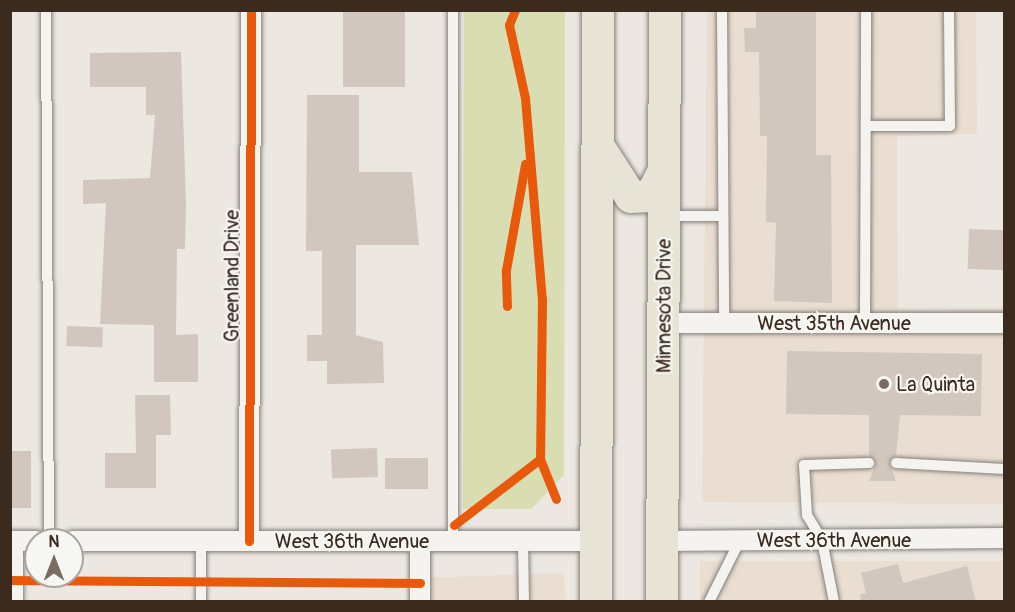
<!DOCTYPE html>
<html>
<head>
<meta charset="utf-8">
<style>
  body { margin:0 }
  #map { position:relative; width:1015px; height:612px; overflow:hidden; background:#ece7e1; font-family:Pangolin,sans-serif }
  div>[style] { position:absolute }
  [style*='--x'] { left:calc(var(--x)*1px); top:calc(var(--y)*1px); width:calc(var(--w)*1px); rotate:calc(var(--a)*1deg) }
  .built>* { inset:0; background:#eaddd1; transform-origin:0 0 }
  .green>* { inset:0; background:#d9deb2 }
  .building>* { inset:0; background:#d2c7be; transform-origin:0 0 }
  .roads { filter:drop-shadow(0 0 2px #86807b) drop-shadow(0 0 2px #86807b) }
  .service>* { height:10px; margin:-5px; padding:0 5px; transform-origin:5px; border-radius:5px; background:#f4f3f0 }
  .minor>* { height:20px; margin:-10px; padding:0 10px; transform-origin:10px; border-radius:10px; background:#f4f3f0 }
  .primary>* { height:32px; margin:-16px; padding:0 16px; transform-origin:16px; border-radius:16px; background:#e7e4d7 }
  .cycleway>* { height:9px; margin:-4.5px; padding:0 4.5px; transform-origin:4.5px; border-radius:4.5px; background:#e8590c }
  .dots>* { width:16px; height:16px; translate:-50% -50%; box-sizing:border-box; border:3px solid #f6f6f2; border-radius:50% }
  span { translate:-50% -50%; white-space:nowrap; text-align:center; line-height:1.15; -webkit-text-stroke:4.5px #f6f6f2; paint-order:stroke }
  .street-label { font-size:20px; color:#3b2a1e }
  .poi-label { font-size:20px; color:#3b2a1e }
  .left { translate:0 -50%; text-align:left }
  .frame { position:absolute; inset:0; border:12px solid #3b2a1e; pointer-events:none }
  .north { position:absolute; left:24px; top:528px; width:60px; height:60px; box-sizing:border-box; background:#f6f6f2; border:2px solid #aba49d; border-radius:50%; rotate:0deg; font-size:16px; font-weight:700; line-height:24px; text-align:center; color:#3b2a1e }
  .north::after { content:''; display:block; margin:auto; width:21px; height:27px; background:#796c62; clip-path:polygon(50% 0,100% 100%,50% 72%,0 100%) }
</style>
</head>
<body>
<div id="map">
  <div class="built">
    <div style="clip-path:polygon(707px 11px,976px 11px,977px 134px,897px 136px,898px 310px,1004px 309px,1004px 504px,702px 502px)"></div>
    <div style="left:1004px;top:561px;width:40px;height:304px;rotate:90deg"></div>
    <div style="left:564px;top:573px;width:28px;height:138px;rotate:88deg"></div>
  </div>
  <div class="green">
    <div style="clip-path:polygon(464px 11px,565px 11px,564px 475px,531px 509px,463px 509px)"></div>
  </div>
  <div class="building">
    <div style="left:343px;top:10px;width:62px;height:77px"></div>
    <div style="clip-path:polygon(756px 10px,816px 10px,816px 155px,831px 155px,832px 303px,774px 301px,776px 223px,766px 222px,767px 136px,760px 136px,759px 52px,745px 52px,744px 28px,756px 28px)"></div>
    <div style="clip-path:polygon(181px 52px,186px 204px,185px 249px,177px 249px,176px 335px,198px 334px,198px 382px,154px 382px,154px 325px,100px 324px,106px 203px,83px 204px,83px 180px,150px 178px,155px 115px,146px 115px,146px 87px,90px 87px,90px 53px)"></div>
    <div style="clip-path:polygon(307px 95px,359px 95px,359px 172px,412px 172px,419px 245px,356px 245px,356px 335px,383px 342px,384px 383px,327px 384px,327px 361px,307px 361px,307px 335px,322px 335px,322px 251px,306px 251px)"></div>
    <div style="left:969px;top:229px;width:36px;height:40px;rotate:2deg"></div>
    <div style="left:67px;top:326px;width:36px;height:20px;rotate:2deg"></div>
    <div style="clip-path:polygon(787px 351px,982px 354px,981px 416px,900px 415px,896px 456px,889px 462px,896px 481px,869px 481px,876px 463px,869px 456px,869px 415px,786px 414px)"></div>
    <div style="clip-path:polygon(135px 395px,170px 395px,171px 435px,156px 435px,156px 488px,105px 488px,105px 453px,136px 453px)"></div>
    <div style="left:377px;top:448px;width:29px;height:46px;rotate:88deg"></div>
    <div style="left:10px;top:451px;width:21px;height:57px"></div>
    <div style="left:385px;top:458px;width:43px;height:31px"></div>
    <div style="clip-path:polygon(898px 564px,903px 583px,967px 566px,976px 602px,861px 602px,860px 594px,866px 593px,861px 573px)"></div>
  </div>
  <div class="roads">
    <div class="service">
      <div style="--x:46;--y:10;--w:530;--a:89.68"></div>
      <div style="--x:722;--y:10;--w:313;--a:89.6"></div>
      <div style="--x:866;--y:126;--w:84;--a:0"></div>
      <div style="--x:950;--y:126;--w:116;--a:-90.5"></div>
      <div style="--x:666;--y:216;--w:57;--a:0"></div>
      <div style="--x:865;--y:323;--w:313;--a:-89.8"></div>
      <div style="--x:896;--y:463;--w:108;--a:3.2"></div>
      <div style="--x:201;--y:541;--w:61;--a:90"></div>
      <div style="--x:523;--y:541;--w:61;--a:89.1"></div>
      <div style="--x:453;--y:542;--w:532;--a:-90"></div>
      <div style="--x:709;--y:602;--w:69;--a:-63.4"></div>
      <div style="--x:834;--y:602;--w:63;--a:-101"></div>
      <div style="--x:822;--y:540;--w:29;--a:-121"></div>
      <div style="--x:807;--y:515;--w:50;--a:-93.4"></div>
      <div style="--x:804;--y:465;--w:65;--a:-1.8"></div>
    </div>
    <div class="minor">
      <div style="--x:663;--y:323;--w:341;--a:0"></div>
      <div style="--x:10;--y:541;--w:26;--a:0"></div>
      <div style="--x:13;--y:541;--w:61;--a:90"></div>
      <div style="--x:72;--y:541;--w:524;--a:0"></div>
      <div style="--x:249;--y:541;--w:531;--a:-89.78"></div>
      <div style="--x:663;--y:541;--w:341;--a:-0.5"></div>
      <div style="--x:420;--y:602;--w:61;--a:-90"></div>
    </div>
    <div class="primary">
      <div style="--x:599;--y:147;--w:59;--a:57.4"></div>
      <div style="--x:631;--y:197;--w:20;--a:-3"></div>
      <div style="--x:651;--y:196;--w:28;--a:-63"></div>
      <div style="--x:596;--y:602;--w:592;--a:-89.81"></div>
      <div style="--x:662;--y:602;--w:592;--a:-89.71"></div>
    </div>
  </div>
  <div class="cycleway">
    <div style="--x:515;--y:10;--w:16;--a:112"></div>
    <div style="--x:509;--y:25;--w:75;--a:77.6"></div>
    <div style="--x:525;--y:98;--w:202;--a:85.2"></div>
    <div style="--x:542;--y:299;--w:160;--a:90.7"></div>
    <div style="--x:540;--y:459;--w:43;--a:68.2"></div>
    <div style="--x:507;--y:306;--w:36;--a:-92"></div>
    <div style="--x:506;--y:270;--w:108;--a:-79.8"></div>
    <div style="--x:454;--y:525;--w:108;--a:-37.5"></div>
    <div style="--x:249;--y:541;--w:531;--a:-89.78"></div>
    <div style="--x:10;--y:580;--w:410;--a:0.4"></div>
  </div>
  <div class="dots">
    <div style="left:884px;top:384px;background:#796c62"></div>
  </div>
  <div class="street-label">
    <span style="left:232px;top:276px;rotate:-90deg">Greenland Drive</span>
    <span style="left:664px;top:306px;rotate:-90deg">Minnesota Drive</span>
    <span style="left:834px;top:323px">West 35th Avenue</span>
    <span style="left:834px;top:540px">West 36th Avenue</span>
    <span style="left:352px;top:541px">West 36th Avenue</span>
  </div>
  <div class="poi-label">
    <span class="left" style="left:896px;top:384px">La Quinta</span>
  </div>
  <div class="frame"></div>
  <div class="north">N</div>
</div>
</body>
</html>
